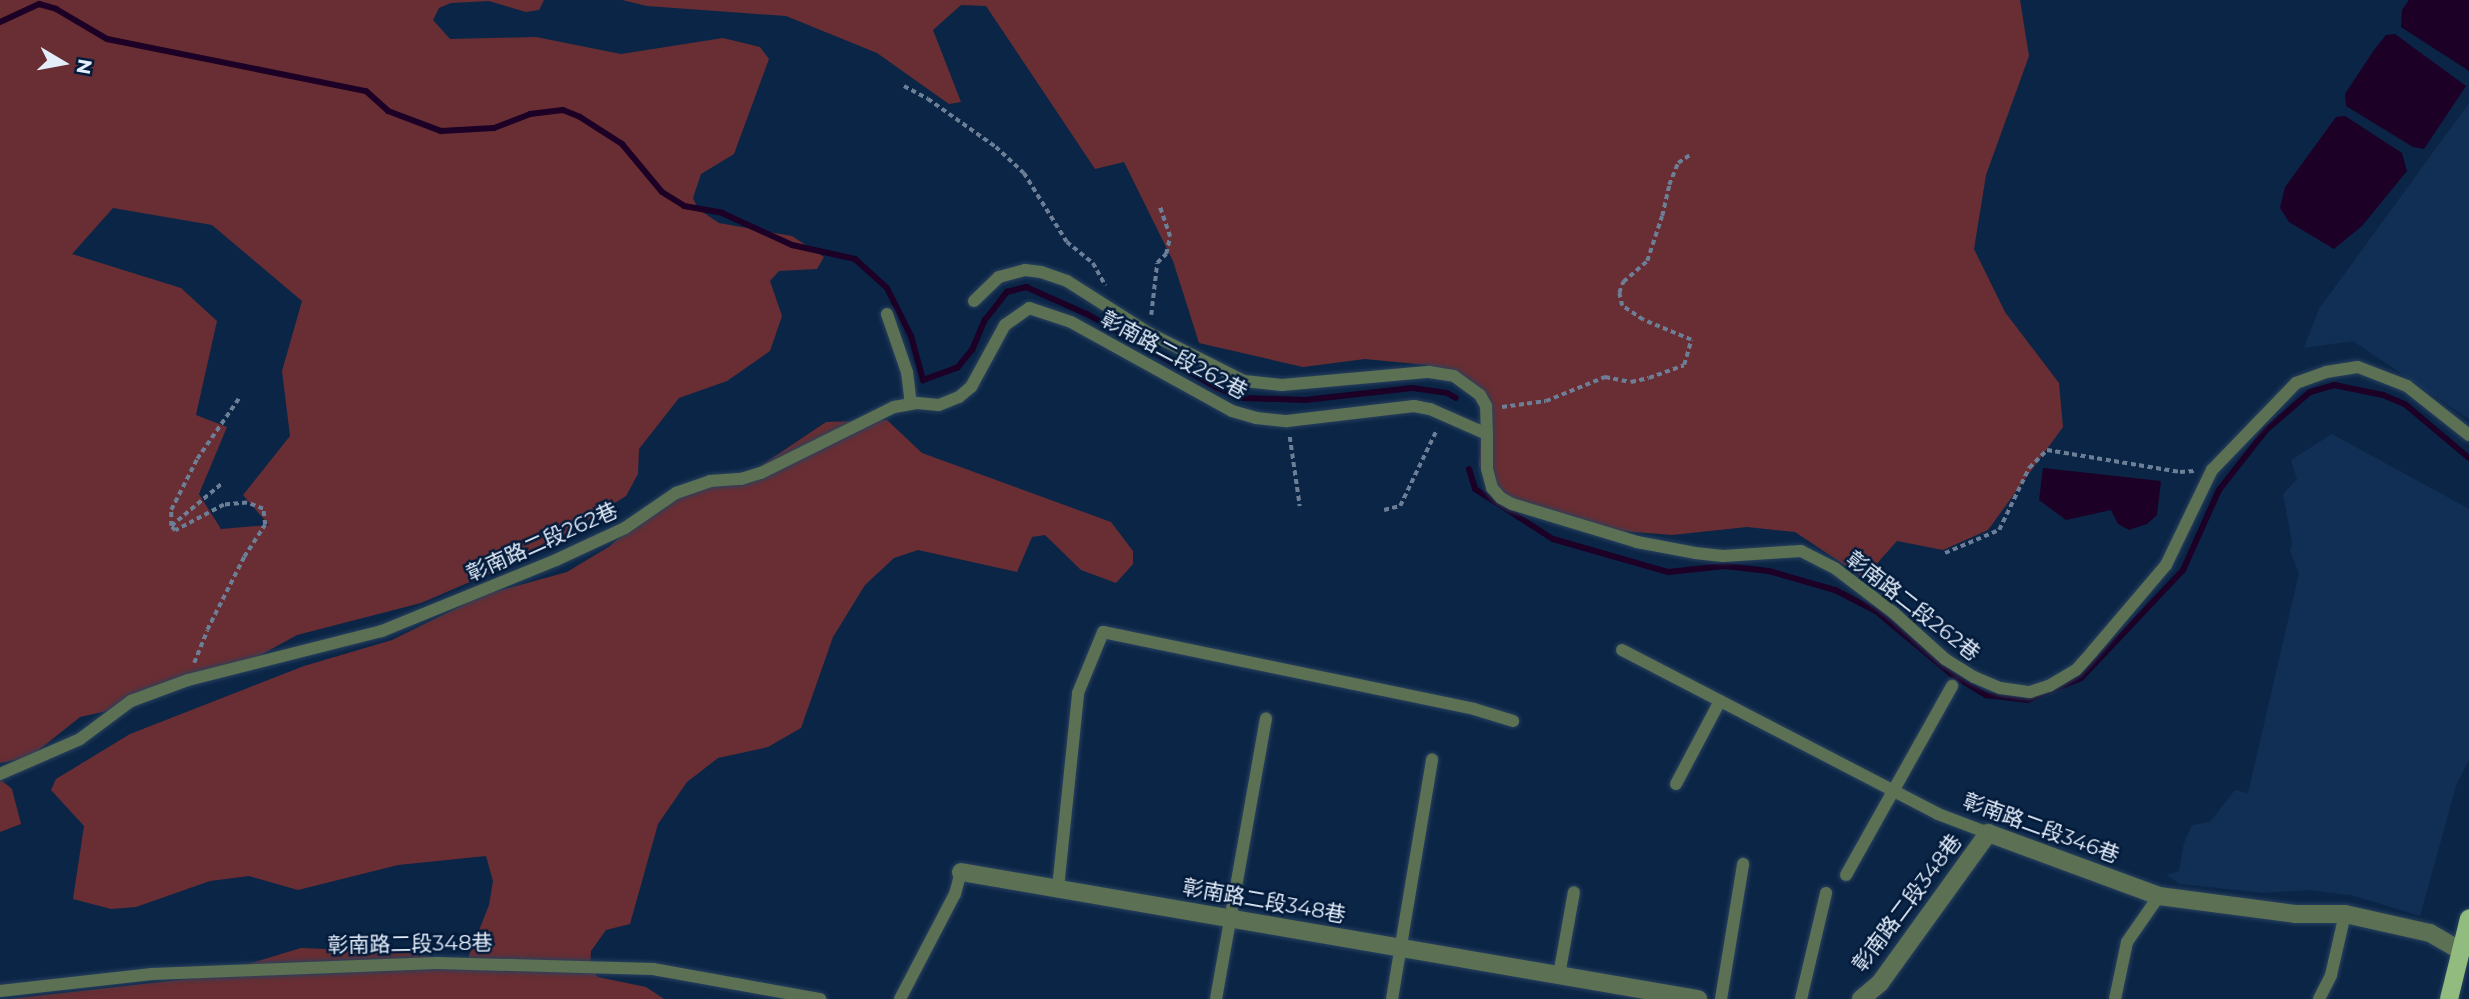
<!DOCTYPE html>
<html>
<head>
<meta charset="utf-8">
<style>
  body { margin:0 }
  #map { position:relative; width:2469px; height:999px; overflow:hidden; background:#0b2546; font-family:Montserrat,"Noto Sans TC",sans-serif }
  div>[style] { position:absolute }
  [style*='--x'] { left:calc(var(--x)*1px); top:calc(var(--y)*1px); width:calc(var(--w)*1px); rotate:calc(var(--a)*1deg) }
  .built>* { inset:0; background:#112f55 }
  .green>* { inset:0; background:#682e33 }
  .water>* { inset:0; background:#1c0026 }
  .stream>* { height:6px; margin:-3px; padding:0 3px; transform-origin:3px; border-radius:3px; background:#1c0026 }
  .path>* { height:3.5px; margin-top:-1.75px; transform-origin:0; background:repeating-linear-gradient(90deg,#6c7f97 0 5px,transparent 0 8.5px) }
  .roads { filter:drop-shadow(0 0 2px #29415f) drop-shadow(0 0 2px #29415f) }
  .lane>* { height:12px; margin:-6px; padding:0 6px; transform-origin:6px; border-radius:6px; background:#5c7053 }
  .street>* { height:18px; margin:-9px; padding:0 9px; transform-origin:9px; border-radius:9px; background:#5c7053 }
  .primary>* { height:18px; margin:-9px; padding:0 9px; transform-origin:9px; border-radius:9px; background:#91bb7f }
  span { translate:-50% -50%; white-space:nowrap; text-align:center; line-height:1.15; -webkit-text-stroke:5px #031b3b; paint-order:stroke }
  .street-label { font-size:21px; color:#e4eefb }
  .north { position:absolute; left:28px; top:28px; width:70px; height:70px; -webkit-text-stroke:5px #031b3b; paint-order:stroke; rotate:100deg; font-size:19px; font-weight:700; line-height:28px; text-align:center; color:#e4eefb }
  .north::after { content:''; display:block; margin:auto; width:24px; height:32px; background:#e4eefb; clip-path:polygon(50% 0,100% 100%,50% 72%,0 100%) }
</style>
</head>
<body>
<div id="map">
  <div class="built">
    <div style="clip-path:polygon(2469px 103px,2469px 419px,2353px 341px,2304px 348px,2319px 309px)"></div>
    <div style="clip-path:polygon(2332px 434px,2469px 509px,2469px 760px,2456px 786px,2420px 916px,2351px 895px,2308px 890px,2264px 893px,2180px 884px,2166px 875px,2179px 871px,2184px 843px,2192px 825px,2210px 822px,2235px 790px,2248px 793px,2299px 573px,2290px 551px,2292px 542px,2283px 494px,2297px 479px,2291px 460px)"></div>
  </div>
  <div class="green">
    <div style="clip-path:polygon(evenodd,0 0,544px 0,539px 10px,526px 12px,489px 1px,451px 3px,439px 8px,433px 20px,450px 39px,536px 37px,621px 54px,723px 38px,760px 47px,769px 59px,734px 154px,701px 174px,693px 198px,698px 209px,719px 223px,792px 236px,824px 257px,817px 269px,779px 271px,770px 281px,782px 316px,770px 351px,727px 381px,679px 398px,639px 449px,638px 474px,626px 496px,528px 557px,421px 603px,297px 635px,241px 666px,143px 703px,80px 717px,30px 757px,0 763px,0 0,113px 208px,212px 225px,302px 301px,282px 371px,290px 436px,243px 495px,269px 525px,221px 529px,199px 494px,227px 427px,196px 415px,217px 321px,181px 288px,72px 254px,113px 208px)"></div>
    <div style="clip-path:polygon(622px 0,2020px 0,2029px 56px,1986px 175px,1974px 249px,2005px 312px,2059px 383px,2063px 427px,1988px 530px,1943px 550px,1897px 541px,1864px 578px,1795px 532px,1747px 527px,1672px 535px,1620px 531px,1518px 502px,1495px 488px,1479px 466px,1483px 410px,1475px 395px,1427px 365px,1365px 359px,1303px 367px,1199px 343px,1173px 261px,1124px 162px,1095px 169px,986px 6px,961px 5px,933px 30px,961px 102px,949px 104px,877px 53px,786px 16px,647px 6px)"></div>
    <div style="clip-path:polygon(887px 420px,922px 453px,1111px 522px,1133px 551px,1133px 564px,1116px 583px,1081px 570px,1045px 535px,1032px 537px,1017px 572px,918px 550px,894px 558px,865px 585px,833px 637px,801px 728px,768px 747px,718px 758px,687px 782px,658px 824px,630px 924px,606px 930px,591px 951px,590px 968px,598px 977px,646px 987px,664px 999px,9px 999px,205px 977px,301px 948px,403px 952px,466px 963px,489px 905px,493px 881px,486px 856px,398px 865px,298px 890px,249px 876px,210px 881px,136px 907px,111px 909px,73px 899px,84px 826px,51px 790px,56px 779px,130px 734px,304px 666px,392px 640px,483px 595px,567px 572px,610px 546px,674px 487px,712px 486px,759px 467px,826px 422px)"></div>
    <div style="clip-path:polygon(0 779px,12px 789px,21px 824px,0 832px)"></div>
  </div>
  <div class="water">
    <div style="clip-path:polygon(2409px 0,2469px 0,2469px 71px,2401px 27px,2402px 10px)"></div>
    <div style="clip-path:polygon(2395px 34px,2466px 86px,2424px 149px,2413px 147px,2346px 106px,2345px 94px,2374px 50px,2386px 35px)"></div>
    <div style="clip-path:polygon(2345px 116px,2402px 153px,2407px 171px,2362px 226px,2334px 249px,2289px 222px,2280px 208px,2285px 187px,2336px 117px)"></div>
    <div style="clip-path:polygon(2043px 468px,2161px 481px,2157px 515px,2147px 524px,2129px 530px,2118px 524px,2111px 510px,2066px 520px,2039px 500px)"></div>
  </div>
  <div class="stream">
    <div style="--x:0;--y:22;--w:43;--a:-24.8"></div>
    <div style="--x:39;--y:4;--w:18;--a:16"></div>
    <div style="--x:56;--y:9;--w:59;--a:30.5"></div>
    <div style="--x:107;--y:39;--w:264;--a:11.4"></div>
    <div style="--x:366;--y:91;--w:30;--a:42"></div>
    <div style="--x:388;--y:111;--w:57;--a:20.7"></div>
    <div style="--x:441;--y:131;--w:53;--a:-3.2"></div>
    <div style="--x:494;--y:128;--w:39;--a:-21"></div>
    <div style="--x:530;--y:114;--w:33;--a:-7"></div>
    <div style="--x:563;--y:110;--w:18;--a:22"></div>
    <div style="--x:580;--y:117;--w:50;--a:32.7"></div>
    <div style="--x:622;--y:144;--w:62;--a:50.2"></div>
    <div style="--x:662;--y:192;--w:26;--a:32"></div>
    <div style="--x:684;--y:206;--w:39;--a:10"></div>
    <div style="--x:722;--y:213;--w:77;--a:24.6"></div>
    <div style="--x:792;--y:245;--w:65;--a:12.5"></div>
    <div style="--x:855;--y:259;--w:43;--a:42.2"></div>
    <div style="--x:887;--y:288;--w:54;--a:63.4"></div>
    <div style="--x:911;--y:336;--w:46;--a:74.7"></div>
    <div style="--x:923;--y:380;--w:37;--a:-20"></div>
    <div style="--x:958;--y:367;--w:22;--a:-51"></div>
    <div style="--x:972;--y:350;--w:33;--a:-67"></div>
    <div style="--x:985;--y:320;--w:36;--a:-52"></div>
    <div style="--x:1007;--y:292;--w:20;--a:-15"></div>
    <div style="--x:1026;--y:287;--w:67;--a:23.9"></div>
    <div style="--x:1087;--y:314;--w:148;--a:29.5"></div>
    <div style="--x:1216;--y:387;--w:29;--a:22"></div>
    <div style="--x:1243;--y:398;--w:62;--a:1.8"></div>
    <div style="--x:1305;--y:400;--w:108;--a:-6.4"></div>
    <div style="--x:1412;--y:388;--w:35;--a:8"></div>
    <div style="--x:1447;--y:393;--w:10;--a:29"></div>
    <div style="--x:1469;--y:469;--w:21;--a:73"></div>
    <div style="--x:1475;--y:489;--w:93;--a:32.7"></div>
    <div style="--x:1553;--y:539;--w:120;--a:16"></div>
    <div style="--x:1668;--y:572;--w:57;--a:-6"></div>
    <div style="--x:1725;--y:566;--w:44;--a:6.5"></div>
    <div style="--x:1769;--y:571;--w:69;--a:16.1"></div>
    <div style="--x:1835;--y:590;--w:46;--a:27.1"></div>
    <div style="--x:1876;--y:611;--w:98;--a:40"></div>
    <div style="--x:1951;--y:674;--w:41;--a:31"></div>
    <div style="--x:1986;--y:695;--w:42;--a:6.8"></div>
    <div style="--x:2028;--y:700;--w:57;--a:-22.5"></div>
    <div style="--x:2081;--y:678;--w:149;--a:-46.6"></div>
    <div style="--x:2183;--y:570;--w:88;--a:-65.8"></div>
    <div style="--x:2219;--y:490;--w:76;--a:-51.9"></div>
    <div style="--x:2266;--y:430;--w:58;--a:-40.8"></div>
    <div style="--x:2310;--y:392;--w:25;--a:-16"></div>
    <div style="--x:2334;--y:385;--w:50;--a:11.5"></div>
    <div style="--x:2383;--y:395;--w:25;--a:23"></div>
    <div style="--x:2406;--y:405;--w:82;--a:40.1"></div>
  </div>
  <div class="path">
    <div style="--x:904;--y:86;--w:27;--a:28"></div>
    <div style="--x:928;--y:99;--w:83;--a:35.2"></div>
    <div style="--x:996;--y:147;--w:38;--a:43"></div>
    <div style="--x:1024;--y:173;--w:81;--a:58.1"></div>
    <div style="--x:1067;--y:242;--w:33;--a:39"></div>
    <div style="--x:1093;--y:263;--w:26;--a:61"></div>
    <div style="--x:1151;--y:315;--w:52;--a:-83.4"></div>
    <div style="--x:1157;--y:263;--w:13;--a:-45"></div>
    <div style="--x:1166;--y:254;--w:17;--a:-77"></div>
    <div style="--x:1170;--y:237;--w:34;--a:-109"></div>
    <div style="--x:1502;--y:407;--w:44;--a:-7.8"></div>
    <div style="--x:1546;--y:401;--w:64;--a:-22.1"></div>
    <div style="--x:1605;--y:377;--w:26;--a:11"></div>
    <div style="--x:1631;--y:382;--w:18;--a:-13"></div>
    <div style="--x:1649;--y:378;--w:37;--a:-20"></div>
    <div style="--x:1684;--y:365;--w:26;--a:-74"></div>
    <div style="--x:1691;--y:340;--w:52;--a:-157.4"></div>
    <div style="--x:1643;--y:320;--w:25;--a:-146"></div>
    <div style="--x:1622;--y:306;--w:13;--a:-103"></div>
    <div style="--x:1619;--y:293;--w:12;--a:-70"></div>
    <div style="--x:1623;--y:282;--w:32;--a:-41"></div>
    <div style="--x:1647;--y:261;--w:47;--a:-71.6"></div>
    <div style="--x:1662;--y:216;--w:32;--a:-77"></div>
    <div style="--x:1669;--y:185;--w:24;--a:-68"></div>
    <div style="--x:1678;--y:163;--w:14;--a:-34"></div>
    <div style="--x:1290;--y:437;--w:70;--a:81.8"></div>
    <div style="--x:1384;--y:510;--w:16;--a:-14"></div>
    <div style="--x:1400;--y:506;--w:85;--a:-64.3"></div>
    <div style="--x:171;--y:526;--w:65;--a:-40"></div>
    <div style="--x:1945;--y:553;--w:59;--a:-23.1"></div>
    <div style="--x:1999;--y:530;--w:69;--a:-64.2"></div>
    <div style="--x:2029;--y:468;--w:25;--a:-45"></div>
    <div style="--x:2047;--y:450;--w:135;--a:9.4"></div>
    <div style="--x:2180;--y:472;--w:14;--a:-4"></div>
    <div style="--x:194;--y:663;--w:35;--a:-68"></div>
    <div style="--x:207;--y:630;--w:82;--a:-63.1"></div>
    <div style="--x:244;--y:557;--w:38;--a:-57"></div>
    <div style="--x:265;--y:525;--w:16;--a:-97"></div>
    <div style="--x:263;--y:509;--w:17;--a:-159"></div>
    <div style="--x:247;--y:503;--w:23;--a:175"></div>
    <div style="--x:224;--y:505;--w:55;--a:152"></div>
    <div style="--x:175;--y:531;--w:6;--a:-129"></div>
    <div style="--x:171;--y:526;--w:16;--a:-90"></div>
    <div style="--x:171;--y:510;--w:57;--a:-63"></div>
    <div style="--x:197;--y:459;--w:75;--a:-55.3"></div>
  </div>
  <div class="roads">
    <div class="lane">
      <div style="--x:974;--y:301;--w:35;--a:-44"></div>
      <div style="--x:999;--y:277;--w:27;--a:-15"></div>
      <div style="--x:1025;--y:270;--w:16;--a:7"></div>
      <div style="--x:1041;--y:272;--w:28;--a:19"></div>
      <div style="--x:1067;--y:281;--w:97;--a:32.4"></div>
      <div style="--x:1149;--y:333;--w:106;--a:26.8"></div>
      <div style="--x:1244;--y:381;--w:38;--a:6"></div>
      <div style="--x:1282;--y:385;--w:148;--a:-5.1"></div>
      <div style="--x:1429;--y:372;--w:25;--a:9"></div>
      <div style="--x:1454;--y:376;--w:32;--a:36"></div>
      <div style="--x:1480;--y:395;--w:13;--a:61"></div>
      <div style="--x:1486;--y:406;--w:28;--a:88"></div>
      <div style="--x:887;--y:314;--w:61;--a:71"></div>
      <div style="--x:907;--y:372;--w:32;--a:83"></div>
      <div style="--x:1622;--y:650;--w:356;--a:27.4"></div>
      <div style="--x:1938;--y:814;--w:53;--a:20.8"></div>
      <div style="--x:0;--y:774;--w:87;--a:-23.6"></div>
      <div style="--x:80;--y:739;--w:64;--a:-36.7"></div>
      <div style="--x:131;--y:701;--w:61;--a:-20.2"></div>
      <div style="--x:188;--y:680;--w:200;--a:-14.2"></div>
      <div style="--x:382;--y:631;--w:188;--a:-22.2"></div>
      <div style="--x:556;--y:560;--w:76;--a:-24.9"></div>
      <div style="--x:625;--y:528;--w:62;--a:-34.5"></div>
      <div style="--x:676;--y:493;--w:36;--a:-19"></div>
      <div style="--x:710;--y:481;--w:31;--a:-4"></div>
      <div style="--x:741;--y:479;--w:21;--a:-17"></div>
      <div style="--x:761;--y:473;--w:148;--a:-26.4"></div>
      <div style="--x:894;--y:407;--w:23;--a:-10"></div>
      <div style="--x:917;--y:403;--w:22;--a:5"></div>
      <div style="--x:939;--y:405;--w:22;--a:-22"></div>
      <div style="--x:959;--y:397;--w:16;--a:-40"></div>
      <div style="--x:971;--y:387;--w:71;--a:-61.3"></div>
      <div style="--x:1005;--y:325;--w:29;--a:-35"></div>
      <div style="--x:1029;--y:308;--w:44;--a:18.4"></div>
      <div style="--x:1071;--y:322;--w:184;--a:28.9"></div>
      <div style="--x:1232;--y:411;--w:25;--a:16"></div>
      <div style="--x:1256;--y:418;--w:31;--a:6"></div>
      <div style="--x:1287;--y:421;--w:128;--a:-6.7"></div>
      <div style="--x:1414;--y:406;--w:16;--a:11"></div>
      <div style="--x:1430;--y:409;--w:62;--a:23.7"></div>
      <div style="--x:1487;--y:434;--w:35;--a:90"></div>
      <div style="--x:1487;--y:469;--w:20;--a:75"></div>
      <div style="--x:1492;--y:488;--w:13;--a:48"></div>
      <div style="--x:1501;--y:498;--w:13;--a:29"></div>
      <div style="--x:1512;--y:504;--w:131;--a:16.9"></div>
      <div style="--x:1637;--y:542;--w:59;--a:10.7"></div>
      <div style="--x:1695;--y:553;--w:28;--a:6"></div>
      <div style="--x:1723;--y:556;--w:78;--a:-3.7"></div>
      <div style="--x:1801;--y:551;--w:39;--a:27"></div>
      <div style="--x:1836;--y:569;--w:73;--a:37.2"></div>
      <div style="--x:1894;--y:613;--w:69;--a:42"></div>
      <div style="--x:1945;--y:659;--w:34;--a:32"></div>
      <div style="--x:1974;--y:677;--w:28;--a:23"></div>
      <div style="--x:2000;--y:688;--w:30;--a:8"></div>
      <div style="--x:2030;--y:692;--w:20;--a:-18"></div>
      <div style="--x:2049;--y:686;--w:31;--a:-31"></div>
      <div style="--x:2076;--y:670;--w:24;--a:-48"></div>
      <div style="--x:2092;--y:652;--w:114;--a:-49.6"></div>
      <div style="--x:2166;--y:565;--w:106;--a:-64.2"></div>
      <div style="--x:2212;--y:470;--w:121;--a:-46"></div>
      <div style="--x:2296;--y:383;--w:32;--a:-20"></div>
      <div style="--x:2326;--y:372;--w:32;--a:-9"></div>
      <div style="--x:2358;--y:367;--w:53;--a:21.2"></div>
      <div style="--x:2407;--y:386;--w:79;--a:38.3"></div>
      <div style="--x:1676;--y:784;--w:94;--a:-62.1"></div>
      <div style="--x:1846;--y:875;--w:217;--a:-60.7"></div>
      <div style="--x:1058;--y:888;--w:196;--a:-84.1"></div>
      <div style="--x:1078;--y:693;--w:66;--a:-67.7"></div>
      <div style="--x:1103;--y:632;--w:379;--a:11.7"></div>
      <div style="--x:1474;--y:709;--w:41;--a:17.1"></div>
      <div style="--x:1559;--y:975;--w:84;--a:-79.8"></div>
      <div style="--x:0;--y:991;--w:153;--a:-6.4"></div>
      <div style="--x:152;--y:974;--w:285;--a:-2.2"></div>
      <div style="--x:437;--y:963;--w:216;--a:1.6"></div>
      <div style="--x:653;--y:969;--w:170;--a:10.2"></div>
      <div style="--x:900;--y:999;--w:119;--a:-62.4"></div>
      <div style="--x:955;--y:894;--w:23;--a:-75"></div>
      <div style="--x:1216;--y:999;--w:285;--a:-79.9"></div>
      <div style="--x:1392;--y:999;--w:243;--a:-80.5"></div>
      <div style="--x:1721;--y:999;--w:137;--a:-80.7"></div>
      <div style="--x:1801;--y:999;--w:109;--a:-76.7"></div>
      <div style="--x:2115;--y:999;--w:58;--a:-78.1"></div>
      <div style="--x:2127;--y:942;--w:56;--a:-55.2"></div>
      <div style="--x:2319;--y:999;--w:27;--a:-63"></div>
      <div style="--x:2331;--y:975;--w:63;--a:-77.1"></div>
    </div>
    <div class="street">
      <div style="--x:961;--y:872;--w:748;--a:9.78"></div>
      <div style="--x:1861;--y:999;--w:25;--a:-40"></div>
      <div style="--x:1880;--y:983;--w:185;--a:-54.2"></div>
      <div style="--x:1988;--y:833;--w:182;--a:20.2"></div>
      <div style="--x:2159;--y:896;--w:137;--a:7.5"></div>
      <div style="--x:2295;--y:914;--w:50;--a:0"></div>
      <div style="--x:2345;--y:914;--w:87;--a:12.6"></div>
      <div style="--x:2430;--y:933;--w:34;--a:30"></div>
    </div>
    <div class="primary">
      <div style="--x:2449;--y:999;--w:83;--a:-76.1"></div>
    </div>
  </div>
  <div class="street-label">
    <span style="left:1174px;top:355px;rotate:28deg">彰南路二段262巷</span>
    <span style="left:542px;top:542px;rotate:-24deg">彰南路二段262巷</span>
    <span style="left:1913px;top:606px;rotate:38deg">彰南路二段262巷</span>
    <span style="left:2041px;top:828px;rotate:20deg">彰南路二段346巷</span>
    <span style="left:1264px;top:901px;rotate:10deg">彰南路二段348巷</span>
    <span style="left:1907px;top:903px;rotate:-53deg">彰南路二段348巷</span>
    <span style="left:410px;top:944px;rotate:-1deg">彰南路二段348巷</span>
  </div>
  <div class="north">N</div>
</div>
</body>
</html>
